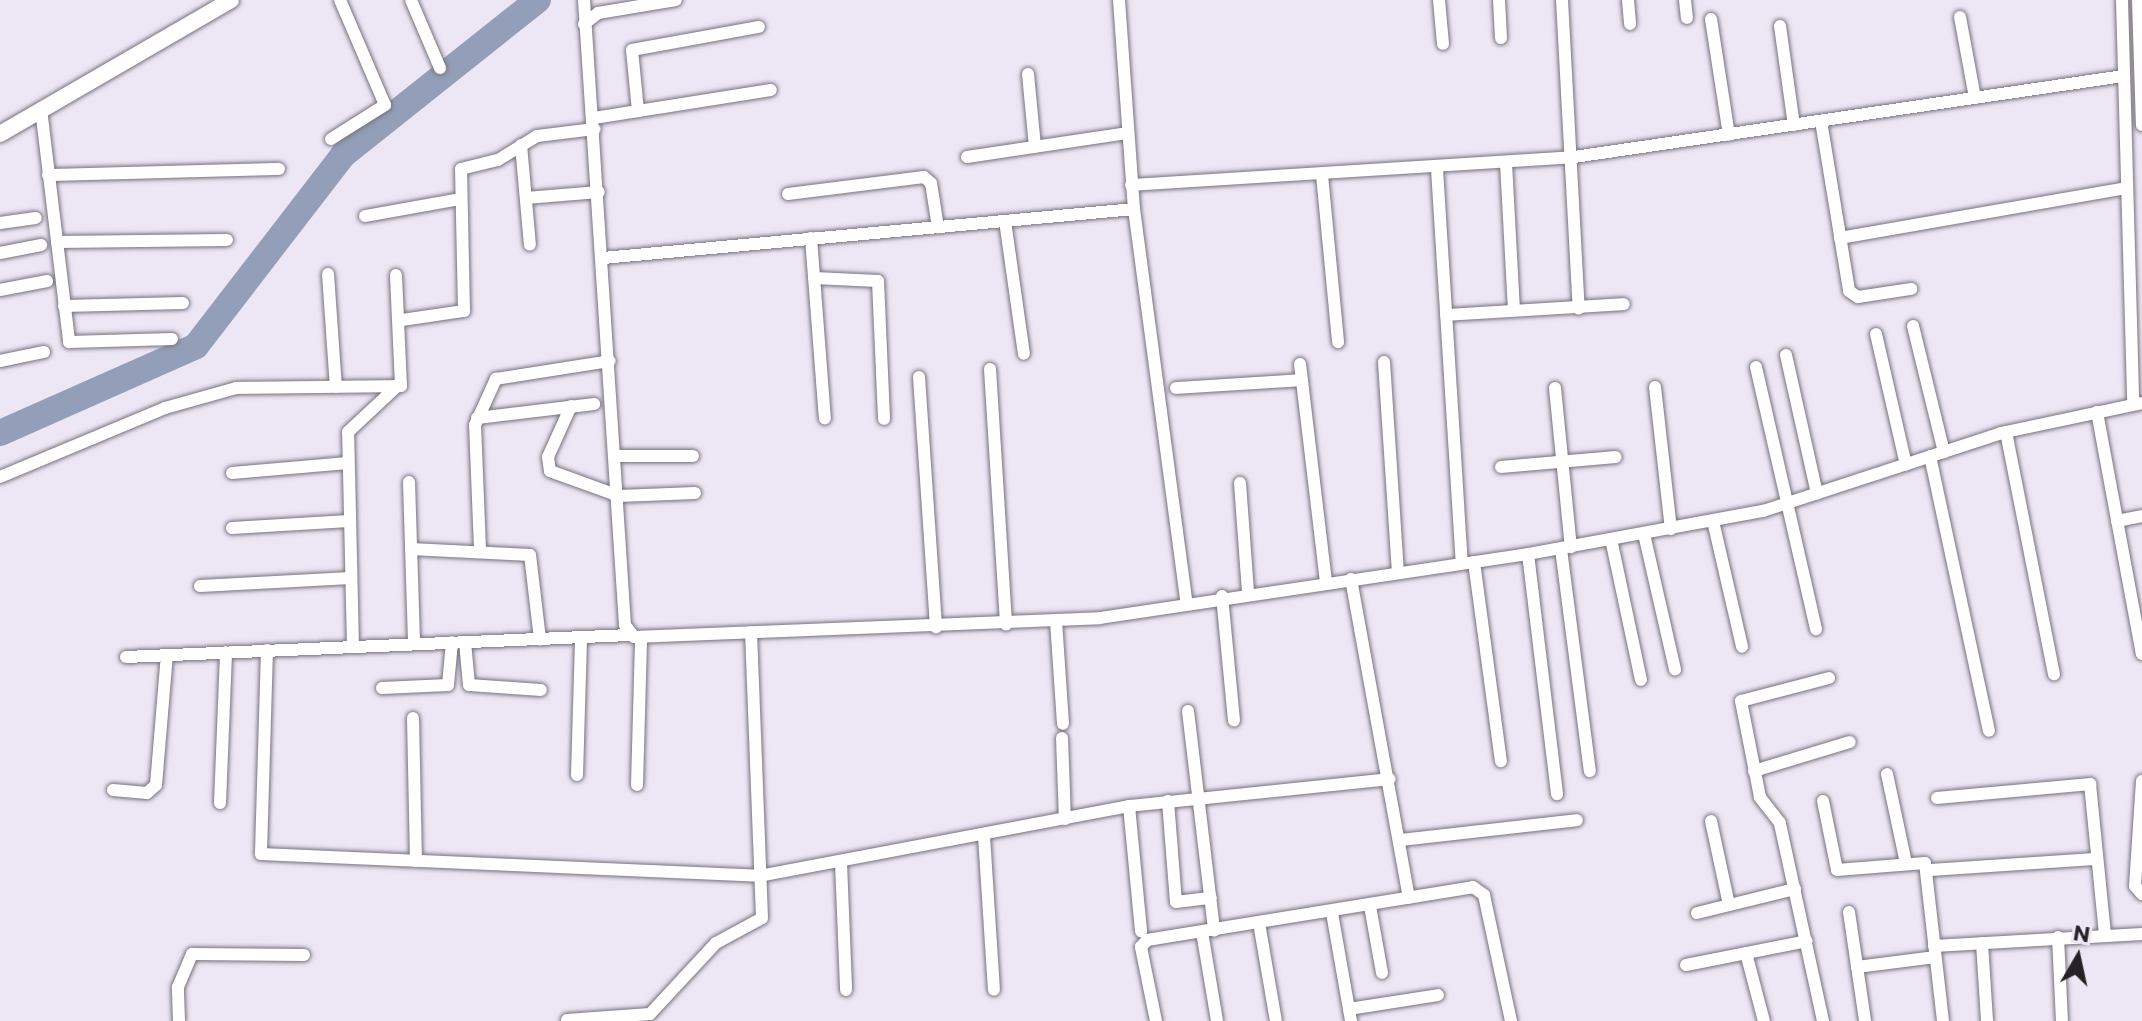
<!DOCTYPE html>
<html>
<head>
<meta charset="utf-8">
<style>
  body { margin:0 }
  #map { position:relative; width:2142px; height:1021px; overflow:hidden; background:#ede6f4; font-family:Commissioner,sans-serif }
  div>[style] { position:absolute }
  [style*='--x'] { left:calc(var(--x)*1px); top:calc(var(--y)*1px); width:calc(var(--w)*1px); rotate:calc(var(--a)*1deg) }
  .river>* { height:26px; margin:-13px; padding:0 13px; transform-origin:13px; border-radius:13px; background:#939eb8 }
  .roads { filter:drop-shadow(0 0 2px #77717d) drop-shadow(0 0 2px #77717d) }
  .street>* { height:12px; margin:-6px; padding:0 6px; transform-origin:6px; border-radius:6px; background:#fff }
  .secondary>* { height:16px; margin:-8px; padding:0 8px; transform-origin:8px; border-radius:8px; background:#fff }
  span { translate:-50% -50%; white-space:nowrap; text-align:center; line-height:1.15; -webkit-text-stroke:6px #ede6f4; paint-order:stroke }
  .north { position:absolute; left:2038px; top:917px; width:80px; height:80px; -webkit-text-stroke:6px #ede6f4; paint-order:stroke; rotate:9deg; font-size:22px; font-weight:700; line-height:32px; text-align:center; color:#242227 }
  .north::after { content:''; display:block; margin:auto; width:28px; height:36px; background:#242227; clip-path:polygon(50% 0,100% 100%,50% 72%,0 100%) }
</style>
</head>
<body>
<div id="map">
  <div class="river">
    <div style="--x:0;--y:433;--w:214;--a:-23.9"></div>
    <div style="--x:196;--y:346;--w:241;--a:-52.4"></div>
    <div style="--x:343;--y:155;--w:249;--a:-38.5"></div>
  </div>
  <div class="roads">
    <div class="street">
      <div style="--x:411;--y:0;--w:74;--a:66.9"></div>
      <div style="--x:584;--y:0;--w:626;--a:86.25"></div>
      <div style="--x:625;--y:625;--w:15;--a:53"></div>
      <div style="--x:634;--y:637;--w:466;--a:-2.3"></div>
      <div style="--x:1100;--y:618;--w:433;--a:-8.5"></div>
      <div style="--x:1528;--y:554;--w:239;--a:-10.4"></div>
      <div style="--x:1763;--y:511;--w:250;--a:-18.1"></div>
      <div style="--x:2001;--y:433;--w:144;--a:-12"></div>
      <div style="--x:1119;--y:0;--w:210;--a:85.9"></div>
      <div style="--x:1134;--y:209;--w:394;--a:82.4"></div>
      <div style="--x:1439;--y:0;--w:44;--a:84.8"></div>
      <div style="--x:1499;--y:0;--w:38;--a:87"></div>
      <div style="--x:1562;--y:0;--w:309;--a:86.9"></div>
      <div style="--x:1628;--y:0;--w:24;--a:85"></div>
      <div style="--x:1685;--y:0;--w:18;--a:84"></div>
      <div style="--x:2122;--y:0;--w:403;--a:88.4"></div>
      <div style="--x:2138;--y:0;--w:125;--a:88.2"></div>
      <div style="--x:1960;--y:17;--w:82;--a:79.5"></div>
      <div style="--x:1711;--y:19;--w:117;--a:81.2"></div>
      <div style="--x:584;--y:24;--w:18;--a:-38"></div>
      <div style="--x:598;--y:13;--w:79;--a:-9.5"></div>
      <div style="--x:1780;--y:26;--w:100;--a:82"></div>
      <div style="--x:1028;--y:74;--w:73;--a:84.5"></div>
      <div style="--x:41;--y:109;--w:235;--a:83.1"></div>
      <div style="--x:69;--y:342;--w:103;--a:-1.7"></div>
      <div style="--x:638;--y:111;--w:61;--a:-95.6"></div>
      <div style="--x:632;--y:50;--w:129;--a:-10.3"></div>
      <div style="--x:594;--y:118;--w:179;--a:-9"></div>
      <div style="--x:1821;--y:121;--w:172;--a:80.6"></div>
      <div style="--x:1849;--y:291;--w:11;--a:34"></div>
      <div style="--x:1858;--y:297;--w:54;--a:-8.6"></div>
      <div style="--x:331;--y:139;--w:64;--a:-32.2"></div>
      <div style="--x:385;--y:105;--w:114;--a:-113.2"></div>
      <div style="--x:521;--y:145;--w:100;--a:84.9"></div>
      <div style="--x:967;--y:157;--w:163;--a:-8.5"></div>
      <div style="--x:1506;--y:163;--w:146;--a:86.9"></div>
      <div style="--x:1437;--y:169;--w:395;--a:86.4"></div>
      <div style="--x:48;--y:175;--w:231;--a:-1.5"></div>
      <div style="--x:1322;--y:175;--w:168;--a:84.5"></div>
      <div style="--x:1131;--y:185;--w:444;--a:-3.6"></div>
      <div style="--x:1574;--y:157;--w:555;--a:-8.39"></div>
      <div style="--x:788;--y:194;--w:137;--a:-7.1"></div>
      <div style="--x:924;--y:177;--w:9;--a:41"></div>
      <div style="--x:931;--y:183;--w:45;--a:81"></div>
      <div style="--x:526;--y:198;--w:73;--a:-4.7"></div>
      <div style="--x:365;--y:216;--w:97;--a:-10.1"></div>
      <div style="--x:1005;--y:221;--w:134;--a:81.9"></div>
      <div style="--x:0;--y:223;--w:36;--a:-8"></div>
      <div style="--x:811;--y:238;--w:181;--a:85.6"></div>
      <div style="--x:1840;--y:238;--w:290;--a:-9.9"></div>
      <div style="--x:57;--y:242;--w:170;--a:-0.7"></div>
      <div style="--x:0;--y:253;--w:42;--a:-11"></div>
      <div style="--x:603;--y:258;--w:533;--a:-5.27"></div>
      <div style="--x:328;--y:274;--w:113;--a:86"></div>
      <div style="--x:814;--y:278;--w:64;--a:2.7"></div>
      <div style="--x:878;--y:281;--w:138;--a:87.5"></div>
      <div style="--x:0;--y:290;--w:48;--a:-10.8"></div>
      <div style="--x:64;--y:306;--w:119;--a:-1.4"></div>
      <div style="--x:1446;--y:315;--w:178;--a:-3.5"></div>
      <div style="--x:402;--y:320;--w:63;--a:-8.3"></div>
      <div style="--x:464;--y:311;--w:142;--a:-91.2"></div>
      <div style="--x:461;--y:169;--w:38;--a:-14"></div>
      <div style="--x:498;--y:160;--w:46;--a:-31.6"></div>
      <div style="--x:537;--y:136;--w:58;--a:-6.9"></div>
      <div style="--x:1913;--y:326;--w:130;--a:76.2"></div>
      <div style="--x:1876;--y:334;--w:134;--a:77.1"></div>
      <div style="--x:1786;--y:355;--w:142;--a:77.4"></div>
      <div style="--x:0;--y:361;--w:45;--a:-11.6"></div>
      <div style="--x:1384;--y:362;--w:210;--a:86.2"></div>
      <div style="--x:1300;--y:364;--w:220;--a:83.2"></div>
      <div style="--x:1756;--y:367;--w:269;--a:77.1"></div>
      <div style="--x:990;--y:369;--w:256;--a:86.4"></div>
      <div style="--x:919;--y:377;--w:251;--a:86.1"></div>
      <div style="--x:1655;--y:387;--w:143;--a:83.6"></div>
      <div style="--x:1176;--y:388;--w:126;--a:-3.6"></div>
      <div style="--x:1555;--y:388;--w:160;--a:84.3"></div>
      <div style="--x:571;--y:406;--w:56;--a:114.3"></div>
      <div style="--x:548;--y:457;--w:14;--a:82"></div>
      <div style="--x:550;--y:471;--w:73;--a:19.9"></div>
      <div style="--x:619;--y:496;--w:76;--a:-2.3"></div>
      <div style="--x:2097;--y:412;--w:246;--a:79.5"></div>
      <div style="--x:477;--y:418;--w:118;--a:-6.8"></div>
      <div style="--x:2006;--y:432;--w:247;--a:78.8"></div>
      <div style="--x:617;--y:456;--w:76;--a:0"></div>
      <div style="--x:1930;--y:456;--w:281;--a:77.9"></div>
      <div style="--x:1501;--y:467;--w:115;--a:-5"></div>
      <div style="--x:232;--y:473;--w:116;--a:-4.9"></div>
      <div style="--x:0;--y:477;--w:179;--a:-22.7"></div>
      <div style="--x:165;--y:408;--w:74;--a:-15.7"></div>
      <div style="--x:236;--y:388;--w:165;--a:-0.7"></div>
      <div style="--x:401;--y:386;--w:111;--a:-92.6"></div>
      <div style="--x:409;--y:482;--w:162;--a:88.2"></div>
      <div style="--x:1240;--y:483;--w:109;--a:85.8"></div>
      <div style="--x:1713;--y:521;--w:129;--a:77"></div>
      <div style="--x:2117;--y:521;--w:25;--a:-11"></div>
      <div style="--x:232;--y:528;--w:117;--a:-3.4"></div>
      <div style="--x:1644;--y:534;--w:139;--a:77.1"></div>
      <div style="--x:1611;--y:539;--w:144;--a:78"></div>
      <div style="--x:411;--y:549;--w:119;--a:2.9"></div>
      <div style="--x:530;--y:555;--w:85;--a:83.2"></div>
      <div style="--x:480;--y:549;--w:124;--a:-92.3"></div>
      <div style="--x:475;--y:425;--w:51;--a:-65.5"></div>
      <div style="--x:496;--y:379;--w:115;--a:-9"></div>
      <div style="--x:1561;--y:549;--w:224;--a:82.6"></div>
      <div style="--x:1528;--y:554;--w:242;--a:83.1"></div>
      <div style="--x:1474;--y:562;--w:201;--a:82.3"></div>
      <div style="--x:1351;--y:579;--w:324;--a:79.7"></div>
      <div style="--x:200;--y:586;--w:151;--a:-3"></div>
      <div style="--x:1222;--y:596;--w:125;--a:84.5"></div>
      <div style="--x:1056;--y:621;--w:103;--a:86.1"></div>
      <div style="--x:465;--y:642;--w:43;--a:84.7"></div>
      <div style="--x:469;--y:685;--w:72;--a:4"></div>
      <div style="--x:353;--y:647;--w:215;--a:-91.3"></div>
      <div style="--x:348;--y:432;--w:64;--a:-43.1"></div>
      <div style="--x:267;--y:650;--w:204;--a:91.7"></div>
      <div style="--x:261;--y:854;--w:498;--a:2.5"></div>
      <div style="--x:759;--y:876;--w:377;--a:-10.7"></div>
      <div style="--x:1129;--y:806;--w:262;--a:-5.9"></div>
      <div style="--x:126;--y:657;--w:503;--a:-2.5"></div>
      <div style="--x:382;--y:688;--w:66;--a:-2.6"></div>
      <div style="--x:448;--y:685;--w:43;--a:-84.7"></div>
      <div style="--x:1188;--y:711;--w:221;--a:83.2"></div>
      <div style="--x:413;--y:718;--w:143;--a:88.8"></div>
      <div style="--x:1062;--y:738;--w:81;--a:87.9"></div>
      <div style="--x:1754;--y:771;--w:100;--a:-16.8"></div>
      <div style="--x:1887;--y:774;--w:87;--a:78"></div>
      <div style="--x:577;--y:775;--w:137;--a:-88.3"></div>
      <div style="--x:2142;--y:781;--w:105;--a:93.8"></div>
      <div style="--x:2135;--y:886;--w:11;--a:49"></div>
      <div style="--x:637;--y:785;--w:147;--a:-88.4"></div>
      <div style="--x:113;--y:790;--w:34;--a:5"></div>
      <div style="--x:147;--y:793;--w:12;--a:-42"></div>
      <div style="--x:156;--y:785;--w:130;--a:-85.2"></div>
      <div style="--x:1937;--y:798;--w:154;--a:-5.2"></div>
      <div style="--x:2090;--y:784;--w:150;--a:84.3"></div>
      <div style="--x:1168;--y:801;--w:101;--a:85.5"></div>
      <div style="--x:1176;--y:902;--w:35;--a:-7"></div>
      <div style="--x:1823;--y:801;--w:70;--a:78.5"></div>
      <div style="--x:1837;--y:870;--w:88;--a:-4.5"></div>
      <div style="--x:1925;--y:863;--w:159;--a:83.5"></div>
      <div style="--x:220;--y:803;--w:151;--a:-87.7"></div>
      <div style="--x:1129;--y:806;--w:126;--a:84.5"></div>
      <div style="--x:1711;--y:821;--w:86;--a:77.9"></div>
      <div style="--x:984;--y:836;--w:154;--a:86.3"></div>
      <div style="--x:1400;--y:840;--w:178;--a:-6.4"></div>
      <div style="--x:841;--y:863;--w:127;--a:87.7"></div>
      <div style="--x:1929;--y:870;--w:167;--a:-3.8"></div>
      <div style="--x:1370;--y:906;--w:68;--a:79.8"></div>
      <div style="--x:1849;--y:912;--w:110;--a:81.6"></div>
      <div style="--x:1332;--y:913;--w:110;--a:80"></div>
      <div style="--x:1697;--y:913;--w:101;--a:-13.8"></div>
      <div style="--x:1259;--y:923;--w:99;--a:80.2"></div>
      <div style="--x:1202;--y:932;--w:90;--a:80.4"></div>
      <div style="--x:2058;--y:937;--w:84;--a:87.3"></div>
      <div style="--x:1982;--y:943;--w:78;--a:86.3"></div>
      <div style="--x:1934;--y:946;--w:208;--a:-3.3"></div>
      <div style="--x:1746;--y:953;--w:70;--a:75.2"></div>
      <div style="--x:1686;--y:965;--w:123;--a:-11.2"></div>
      <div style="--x:1857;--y:967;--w:79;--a:-7.3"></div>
      <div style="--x:1349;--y:1009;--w:90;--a:-8.9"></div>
      <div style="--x:567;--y:1020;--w:83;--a:-4.1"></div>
      <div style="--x:650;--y:1014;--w:97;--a:-47.1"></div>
      <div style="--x:716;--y:943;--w:52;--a:-28.5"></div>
      <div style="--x:762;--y:918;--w:286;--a:-92.2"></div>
      <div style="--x:179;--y:1021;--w:34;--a:-92"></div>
      <div style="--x:178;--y:987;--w:36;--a:-67"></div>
      <div style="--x:192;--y:954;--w:112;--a:0.5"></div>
      <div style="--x:1156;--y:1021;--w:76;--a:-101.5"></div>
      <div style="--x:1141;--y:947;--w:9;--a:-49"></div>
      <div style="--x:1147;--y:940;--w:330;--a:-9.2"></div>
      <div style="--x:1473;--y:887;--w:14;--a:36"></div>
      <div style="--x:1484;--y:895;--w:129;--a:77.9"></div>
      <div style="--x:1823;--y:1021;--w:203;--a:-102.3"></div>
      <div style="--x:1780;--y:823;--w:33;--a:-128"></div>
      <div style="--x:1760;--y:797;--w:98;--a:-101.2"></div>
      <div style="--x:1741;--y:701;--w:91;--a:-14.6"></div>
    </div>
    <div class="secondary">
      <div style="--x:0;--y:134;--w:267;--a:-30.1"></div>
    </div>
  </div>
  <div class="north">N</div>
</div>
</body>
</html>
